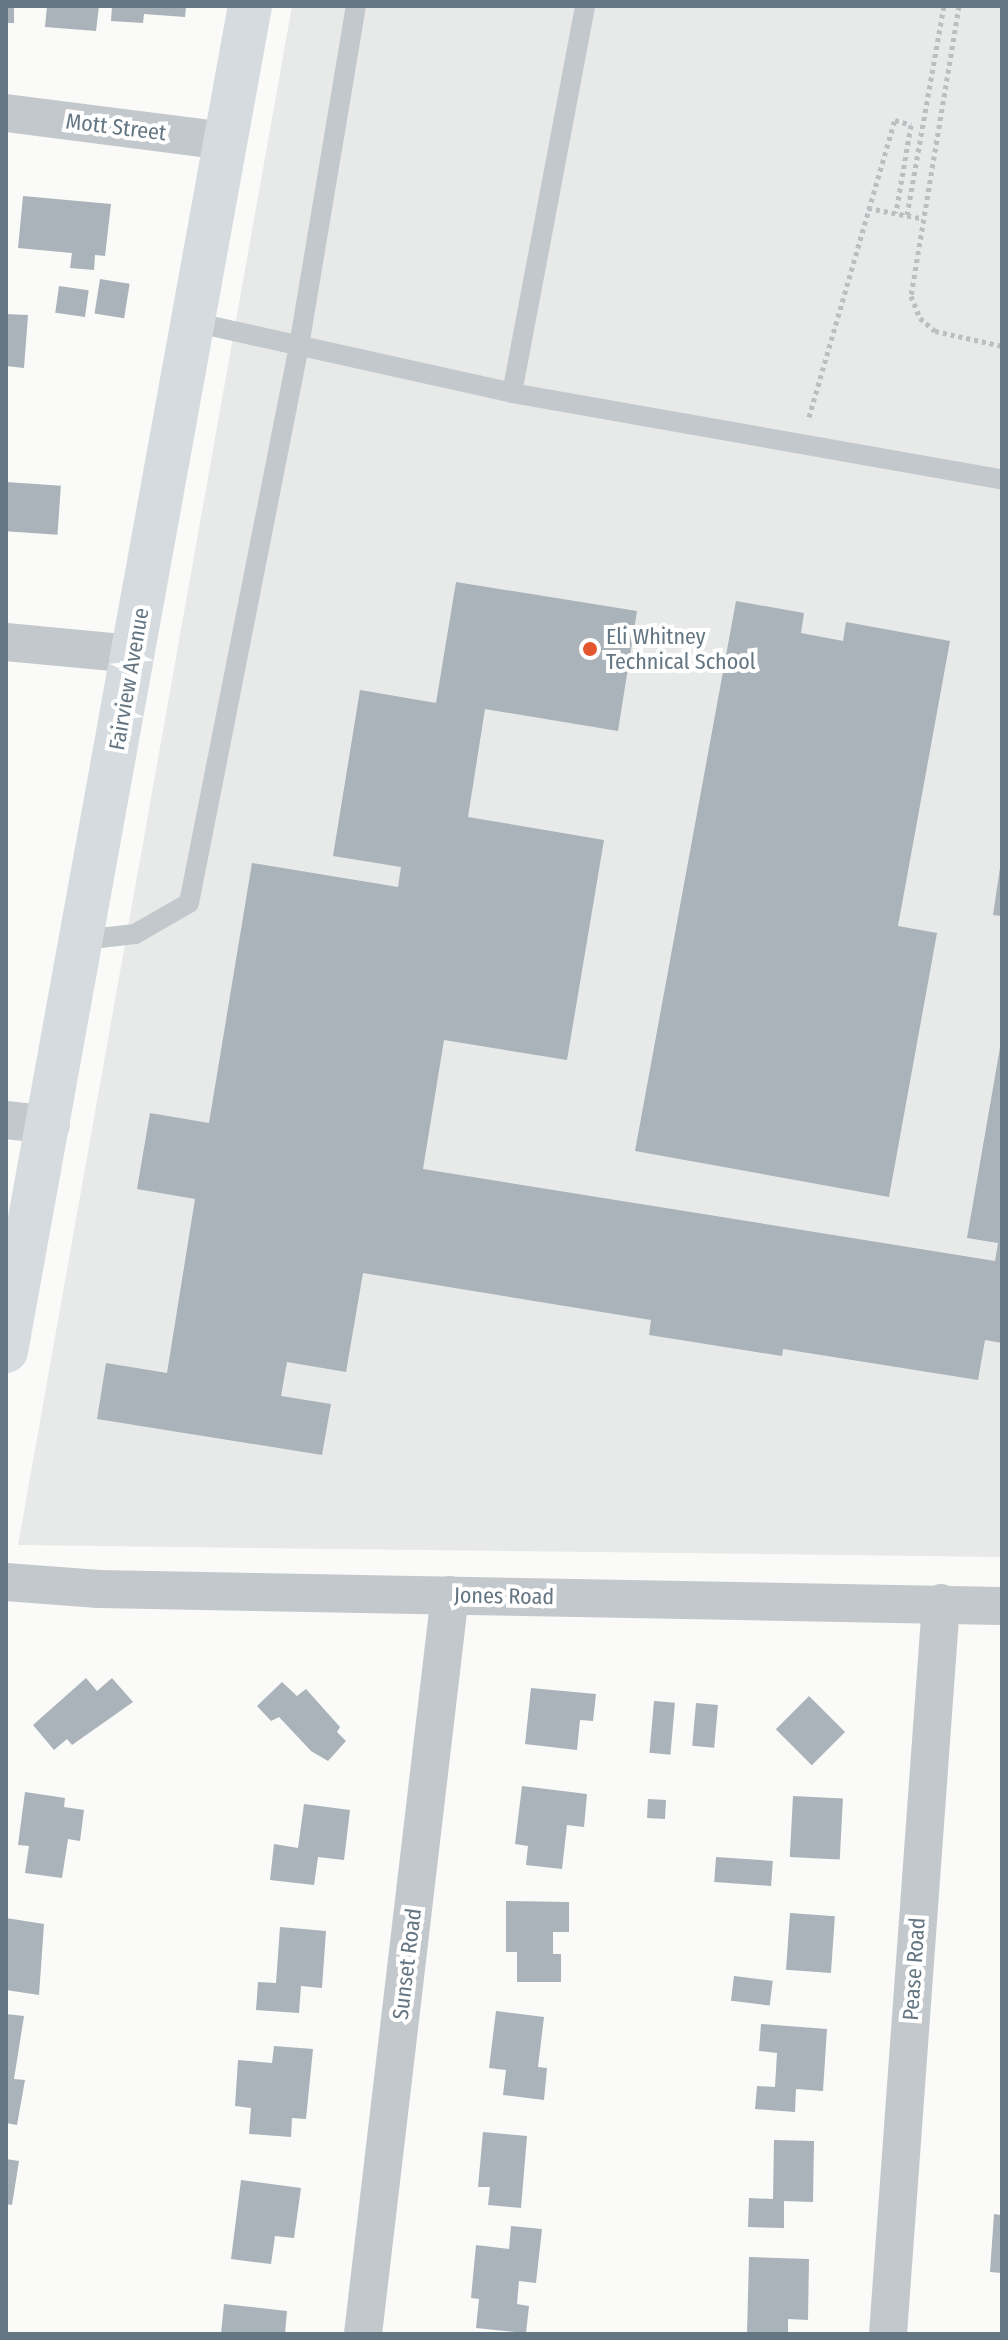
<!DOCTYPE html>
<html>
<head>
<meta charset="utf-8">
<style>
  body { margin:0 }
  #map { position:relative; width:1008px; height:2340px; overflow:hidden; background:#fafaf8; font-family:"Fira Sans Condensed",sans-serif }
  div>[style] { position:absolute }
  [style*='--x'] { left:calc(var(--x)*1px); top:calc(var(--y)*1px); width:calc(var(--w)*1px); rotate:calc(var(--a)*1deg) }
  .built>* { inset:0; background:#e8e9e9 }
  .building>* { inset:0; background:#aab3b9; transform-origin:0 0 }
  .path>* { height:5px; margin-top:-2.5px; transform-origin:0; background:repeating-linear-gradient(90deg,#bbbfc2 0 4px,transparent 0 8px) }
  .lane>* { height:20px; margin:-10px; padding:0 10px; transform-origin:10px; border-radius:10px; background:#c3c8cc }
  .street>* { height:38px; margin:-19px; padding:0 19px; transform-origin:19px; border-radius:19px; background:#c3c8cc }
  .secondary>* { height:44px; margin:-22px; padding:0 22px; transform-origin:22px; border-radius:22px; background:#d6dbdf }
  .dots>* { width:22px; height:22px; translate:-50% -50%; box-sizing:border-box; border:4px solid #fff; border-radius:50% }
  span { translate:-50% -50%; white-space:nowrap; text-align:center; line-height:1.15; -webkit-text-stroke:8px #fff; paint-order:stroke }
  .street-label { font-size:22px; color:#657683 }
  .poi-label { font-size:22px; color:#657683 }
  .left { translate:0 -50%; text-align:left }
  .frame { position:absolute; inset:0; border:8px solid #657683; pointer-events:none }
</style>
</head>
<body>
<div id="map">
  <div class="built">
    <div style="clip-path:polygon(292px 6px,1002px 6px,1002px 1557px,18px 1545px)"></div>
  </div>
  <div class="building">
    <div style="left:6px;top:6px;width:8px;height:17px"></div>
    <div style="clip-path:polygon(47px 6px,99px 6px,96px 31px,45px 27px)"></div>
    <div style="clip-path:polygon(112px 6px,186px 6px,185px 17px,144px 14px,143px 23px,111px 21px)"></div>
    <div style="clip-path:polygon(23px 196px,111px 204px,105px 256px,95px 255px,94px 270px,70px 268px,72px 253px,18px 248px)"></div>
    <div style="left:100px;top:279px;width:30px;height:35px;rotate:9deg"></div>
    <div style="left:59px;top:286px;width:30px;height:27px;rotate:8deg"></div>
    <div style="clip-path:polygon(6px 314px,28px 315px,24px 368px,6px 366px)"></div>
    <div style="left:6px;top:482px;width:55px;height:49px;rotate:4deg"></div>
    <div style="clip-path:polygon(456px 582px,637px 611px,618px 731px,485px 709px,468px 817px,604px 840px,567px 1060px,444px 1040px,423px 1169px,995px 1261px,998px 1243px,967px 1238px,1002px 1036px,1002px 1343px,985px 1340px,978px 1380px,783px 1349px,782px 1356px,649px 1335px,651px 1320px,363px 1273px,346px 1372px,287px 1362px,281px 1396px,331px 1404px,322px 1455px,97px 1419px,106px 1363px,167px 1373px,195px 1199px,137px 1189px,150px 1113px,209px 1123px,252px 863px,398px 887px,401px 867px,333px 856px,360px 690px,436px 703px)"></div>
    <div style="clip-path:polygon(736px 601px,804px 613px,801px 633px,843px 641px,846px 622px,950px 641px,898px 926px,937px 933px,889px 1197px,635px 1151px)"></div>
    <div style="clip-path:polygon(1000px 868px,1002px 869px,1002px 916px,993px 915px)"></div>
    <div style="clip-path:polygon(86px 1678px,97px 1691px,112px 1678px,133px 1702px,72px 1745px,67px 1739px,54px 1750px,33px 1725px)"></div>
    <div style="clip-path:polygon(282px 1682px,297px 1696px,306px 1689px,340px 1727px,337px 1732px,346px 1741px,328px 1761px,311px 1751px,279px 1717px,271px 1721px,257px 1706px)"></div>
    <div style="clip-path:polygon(531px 1688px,596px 1694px,593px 1721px,580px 1720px,577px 1750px,525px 1744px)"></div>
    <div style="left:809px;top:1696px;width:51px;height:47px;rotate:45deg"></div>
    <div style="left:654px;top:1701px;width:21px;height:52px;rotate:5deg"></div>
    <div style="left:696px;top:1703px;width:22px;height:43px;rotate:5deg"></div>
    <div style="clip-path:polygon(522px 1786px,587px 1794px,584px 1827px,567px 1825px,562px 1869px,526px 1865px,528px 1846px,515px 1844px)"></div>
    <div style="clip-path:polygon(25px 1792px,65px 1798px,64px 1807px,84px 1810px,80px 1841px,68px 1839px,62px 1878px,25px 1873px,29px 1846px,18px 1845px)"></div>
    <div style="left:793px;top:1796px;width:50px;height:61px;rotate:3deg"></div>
    <div style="left:648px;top:1799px;width:18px;height:19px;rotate:3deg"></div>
    <div style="clip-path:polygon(304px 1804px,350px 1810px,344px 1860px,318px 1857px,314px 1885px,270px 1880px,274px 1844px,298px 1848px)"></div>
    <div style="left:716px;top:1857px;width:57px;height:25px;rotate:4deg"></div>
    <div style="clip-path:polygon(506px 1901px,569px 1902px,569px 1932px,553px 1932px,553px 1954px,561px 1954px,561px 1982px,517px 1982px,517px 1952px,506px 1952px)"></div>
    <div style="left:790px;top:1913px;width:45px;height:57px;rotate:4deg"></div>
    <div style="clip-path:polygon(6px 1918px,44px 1924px,39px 1995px,6px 1990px)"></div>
    <div style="clip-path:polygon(280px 1927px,326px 1931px,322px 1988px,301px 1986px,299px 2013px,256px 2010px,258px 1982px,276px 1983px)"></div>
    <div style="left:734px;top:1976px;width:39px;height:25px;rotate:7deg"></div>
    <div style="clip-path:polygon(496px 2011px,544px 2017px,538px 2067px,547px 2068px,544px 2100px,503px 2095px,506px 2070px,489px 2068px)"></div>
    <div style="clip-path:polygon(6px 2014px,24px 2016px,14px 2079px,25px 2080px,17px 2125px,6px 2123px)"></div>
    <div style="clip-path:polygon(761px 2024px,827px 2029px,823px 2091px,796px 2089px,795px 2112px,755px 2109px,757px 2086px,775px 2087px,777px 2053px,759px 2051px)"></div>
    <div style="clip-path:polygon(274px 2046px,313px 2049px,306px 2119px,292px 2118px,291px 2137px,249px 2134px,251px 2108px,235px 2106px,238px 2060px,272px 2063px)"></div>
    <div style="clip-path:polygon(483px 2132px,527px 2136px,521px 2208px,488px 2205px,490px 2187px,478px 2187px)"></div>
    <div style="clip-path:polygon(774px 2140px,814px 2141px,813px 2202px,784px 2201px,784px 2228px,748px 2227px,749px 2198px,773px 2199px)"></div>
    <div style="clip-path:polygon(6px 2159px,19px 2161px,12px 2205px,6px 2204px)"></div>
    <div style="clip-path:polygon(241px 2180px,301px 2188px,294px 2238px,275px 2236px,271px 2264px,231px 2259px)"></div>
    <div style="clip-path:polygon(994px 2214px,1002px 2215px,1002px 2273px,990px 2272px)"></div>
    <div style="clip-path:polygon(511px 2226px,542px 2229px,536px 2283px,519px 2281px,517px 2304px,529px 2306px,526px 2333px,476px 2328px,479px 2299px,471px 2298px,476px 2245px,509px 2249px)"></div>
    <div style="clip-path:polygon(749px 2257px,809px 2259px,808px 2320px,788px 2319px,788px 2334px,747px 2334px)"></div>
    <div style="clip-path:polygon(224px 2304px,287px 2311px,285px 2334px,221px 2334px)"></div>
  </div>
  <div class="path">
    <div style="--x:959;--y:6;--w:294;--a:99.4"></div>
    <div style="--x:911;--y:296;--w:24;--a:68"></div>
    <div style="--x:920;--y:318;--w:20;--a:41"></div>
    <div style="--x:935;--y:331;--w:69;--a:12.6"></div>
    <div style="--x:868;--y:208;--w:53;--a:10.9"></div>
    <div style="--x:907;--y:215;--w:212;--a:-80"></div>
    <div style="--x:809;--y:417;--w:309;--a:-73.9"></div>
    <div style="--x:895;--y:120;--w:17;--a:17"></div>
    <div style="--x:911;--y:125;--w:89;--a:99.7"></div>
  </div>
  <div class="lane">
    <div style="--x:193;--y:322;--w:327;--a:12.5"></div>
    <div style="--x:512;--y:393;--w:394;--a:-79.3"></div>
    <div style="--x:512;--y:393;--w:497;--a:10"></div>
    <div style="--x:83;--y:940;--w:52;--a:-6.6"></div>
    <div style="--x:135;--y:934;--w:62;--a:-29.9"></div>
    <div style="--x:189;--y:903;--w:568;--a:-78.83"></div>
    <div style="--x:299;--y:346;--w:345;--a:-80.5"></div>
  </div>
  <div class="street">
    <div style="--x:6;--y:113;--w:222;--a:7.3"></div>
    <div style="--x:6;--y:642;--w:129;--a:5.4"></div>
    <div style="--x:6;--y:1120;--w:45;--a:6.3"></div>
    <div style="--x:6;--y:1582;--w:93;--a:4.3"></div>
    <div style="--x:99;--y:1589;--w:903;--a:1.08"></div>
    <div style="--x:363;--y:2334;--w:744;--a:-83.29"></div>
    <div style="--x:888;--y:2334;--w:733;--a:-85.85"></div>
  </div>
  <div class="secondary">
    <div style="--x:6;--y:1351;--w:1367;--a:-79.72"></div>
  </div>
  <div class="dots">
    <div style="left:590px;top:649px;background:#e4572e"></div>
  </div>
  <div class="street-label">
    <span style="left:116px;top:127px;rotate:7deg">Mott Street</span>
    <span style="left:129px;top:679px;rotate:-80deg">Fairview Avenue</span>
    <span style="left:504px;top:1596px;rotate:1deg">Jones Road</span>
    <span style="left:407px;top:1964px;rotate:-83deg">Sunset Road</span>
    <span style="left:914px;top:1969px;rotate:-86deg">Pease Road</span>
  </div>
  <div class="poi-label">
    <span class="left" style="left:606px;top:649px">Eli Whitney<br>Technical School</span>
  </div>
  <div class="frame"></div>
</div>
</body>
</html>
